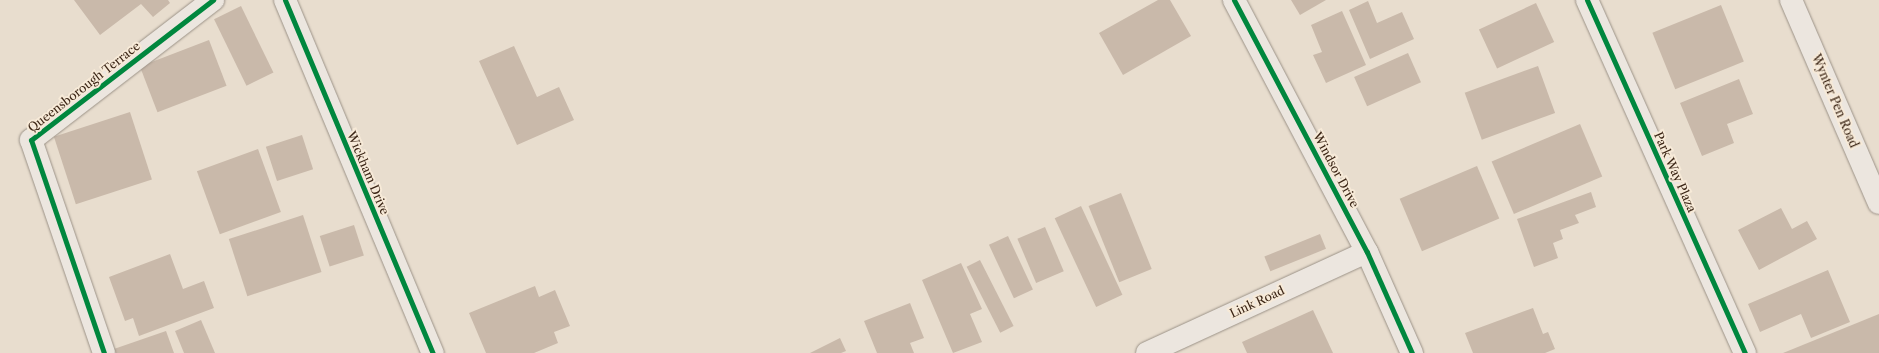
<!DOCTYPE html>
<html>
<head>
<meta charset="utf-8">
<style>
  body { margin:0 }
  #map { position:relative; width:1879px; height:353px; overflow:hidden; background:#e8ddce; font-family:"Libre Caslon Text",serif }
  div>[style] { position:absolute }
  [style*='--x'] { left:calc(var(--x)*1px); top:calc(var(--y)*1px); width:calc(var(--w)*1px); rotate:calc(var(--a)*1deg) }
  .building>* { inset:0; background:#c9b9aa; transform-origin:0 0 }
  .roads { filter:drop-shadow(0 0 1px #9b9287) drop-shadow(0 0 1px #9b9287) }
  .minor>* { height:22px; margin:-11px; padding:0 11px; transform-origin:11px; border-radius:11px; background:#ece6df }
  .cycleway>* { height:5px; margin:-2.5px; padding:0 2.5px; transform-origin:2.5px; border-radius:2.5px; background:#00873e }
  span { translate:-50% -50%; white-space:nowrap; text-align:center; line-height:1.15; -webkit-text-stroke:4px #f7ead8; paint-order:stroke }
  .street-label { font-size:12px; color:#3b2515 }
</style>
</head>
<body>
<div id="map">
  <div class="building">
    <div style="clip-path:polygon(74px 0,168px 0,170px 3px,153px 17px,141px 4px,100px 35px)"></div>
    <div style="clip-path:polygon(1158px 0,1170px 0,1191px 36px,1123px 75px,1099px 33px)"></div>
    <div style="clip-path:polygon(1291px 0,1326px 0,1300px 15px)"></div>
    <div style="clip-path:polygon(1368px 1px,1377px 23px,1402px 12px,1414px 39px,1370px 59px,1349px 10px)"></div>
    <div style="left:1536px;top:3px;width:43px;height:63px;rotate:65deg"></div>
    <div style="left:1721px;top:5px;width:61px;height:74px;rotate:68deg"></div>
    <div style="left:241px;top:6px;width:74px;height:30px;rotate:64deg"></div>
    <div style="clip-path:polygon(1342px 11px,1366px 65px,1326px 83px,1313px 55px,1322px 52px,1311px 25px)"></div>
    <div style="left:209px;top:40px;width:49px;height:74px;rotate:69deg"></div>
    <div style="clip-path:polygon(514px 46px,537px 97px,559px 87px,574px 120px,517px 145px,479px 61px)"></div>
    <div style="left:1408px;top:53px;width:32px;height:59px;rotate:66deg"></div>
    <div style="left:1538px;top:66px;width:50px;height:78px;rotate:70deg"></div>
    <div style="clip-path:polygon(1739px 79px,1753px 114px,1727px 124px,1734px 143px,1702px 156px,1680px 103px)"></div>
    <div style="left:130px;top:112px;width:71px;height:80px;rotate:72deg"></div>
    <div style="left:1580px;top:124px;width:57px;height:96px;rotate:67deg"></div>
    <div style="left:302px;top:135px;width:36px;height:38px;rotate:72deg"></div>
    <div style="left:258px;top:149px;width:67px;height:65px;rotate:70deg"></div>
    <div style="left:1477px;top:166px;width:57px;height:84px;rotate:67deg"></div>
    <div style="clip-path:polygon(1591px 192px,1596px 207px,1575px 215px,1579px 223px,1560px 230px,1563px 239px,1553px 243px,1558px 258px,1534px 267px,1517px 219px)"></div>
    <div style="left:1121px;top:193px;width:82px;height:35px;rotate:68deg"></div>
    <div style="left:1081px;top:206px;width:98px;height:29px;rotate:65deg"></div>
    <div style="clip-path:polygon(1781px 208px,1792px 229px,1807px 221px,1817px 239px,1759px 270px,1738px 230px)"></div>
    <div style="left:303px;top:215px;width:60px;height:78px;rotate:72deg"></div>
    <div style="left:354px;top:225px;width:32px;height:36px;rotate:72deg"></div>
    <div style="left:1045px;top:227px;width:48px;height:30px;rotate:67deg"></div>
    <div style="left:1320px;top:234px;width:16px;height:60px;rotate:68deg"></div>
    <div style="left:1008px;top:236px;width:59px;height:21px;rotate:65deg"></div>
    <div style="clip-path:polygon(170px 254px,183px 289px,204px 281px,214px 308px,139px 336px,133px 318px,125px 321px,109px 277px)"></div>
    <div style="left:980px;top:260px;width:74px;height:15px;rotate:63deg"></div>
    <div style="clip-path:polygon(961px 263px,982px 309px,970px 314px,982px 342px,953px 353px,922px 280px)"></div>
    <div style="clip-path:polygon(1828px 270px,1850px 322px,1811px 338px,1801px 314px,1760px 332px,1748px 304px)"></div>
    <div style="clip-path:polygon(535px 286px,539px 297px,555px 290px,570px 326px,554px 332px,558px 343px,534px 353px,486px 353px,469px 313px)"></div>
    <div style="clip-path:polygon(910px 303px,924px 338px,910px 343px,914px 353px,877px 353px,864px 321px)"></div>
    <div style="clip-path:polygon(1533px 308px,1543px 334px,1548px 332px,1555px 349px,1545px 353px,1473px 353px,1465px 333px)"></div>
    <div style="clip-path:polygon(1313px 310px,1333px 353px,1247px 353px,1242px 342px)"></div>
    <div style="clip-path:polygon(1879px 314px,1879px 353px,1783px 353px)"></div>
    <div style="clip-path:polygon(201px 320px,215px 353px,184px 353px,175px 331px)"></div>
    <div style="clip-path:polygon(166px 331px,174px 353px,112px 353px,111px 350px)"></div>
    <div style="clip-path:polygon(840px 338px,846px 351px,841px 353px,810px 353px)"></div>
  </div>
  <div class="roads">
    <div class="minor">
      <div style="--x:285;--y:0;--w:383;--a:67.3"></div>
      <div style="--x:1234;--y:0;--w:285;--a:62.2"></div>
      <div style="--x:1367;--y:252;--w:111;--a:66"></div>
      <div style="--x:1587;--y:0;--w:387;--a:65.9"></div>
      <div style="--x:1791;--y:0;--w:221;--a:66.6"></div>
      <div style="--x:104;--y:353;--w:225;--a:-108.9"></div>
      <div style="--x:31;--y:140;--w:230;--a:-37.6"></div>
      <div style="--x:1147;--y:353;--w:242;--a:-24.7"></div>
    </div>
  </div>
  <div class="cycleway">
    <div style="--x:285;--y:0;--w:383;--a:67.3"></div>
    <div style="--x:1234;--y:0;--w:285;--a:62.2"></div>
    <div style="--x:1367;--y:252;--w:111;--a:66"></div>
    <div style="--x:1587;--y:0;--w:387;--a:65.9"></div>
    <div style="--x:104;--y:353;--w:225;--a:-108.9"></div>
    <div style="--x:31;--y:140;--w:230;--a:-37.6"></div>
  </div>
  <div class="street-label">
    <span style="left:84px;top:87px;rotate:-38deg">Queensborough Terrace</span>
    <span style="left:1835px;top:101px;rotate:67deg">Wynter Pen Road</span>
    <span style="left:1336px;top:170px;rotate:62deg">Windsor Drive</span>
    <span style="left:1675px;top:172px;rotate:66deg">Park Way Plaza</span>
    <span style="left:368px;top:173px;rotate:67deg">Wickham Drive</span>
    <span style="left:1257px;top:302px;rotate:-25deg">Link Road</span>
  </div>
</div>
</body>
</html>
